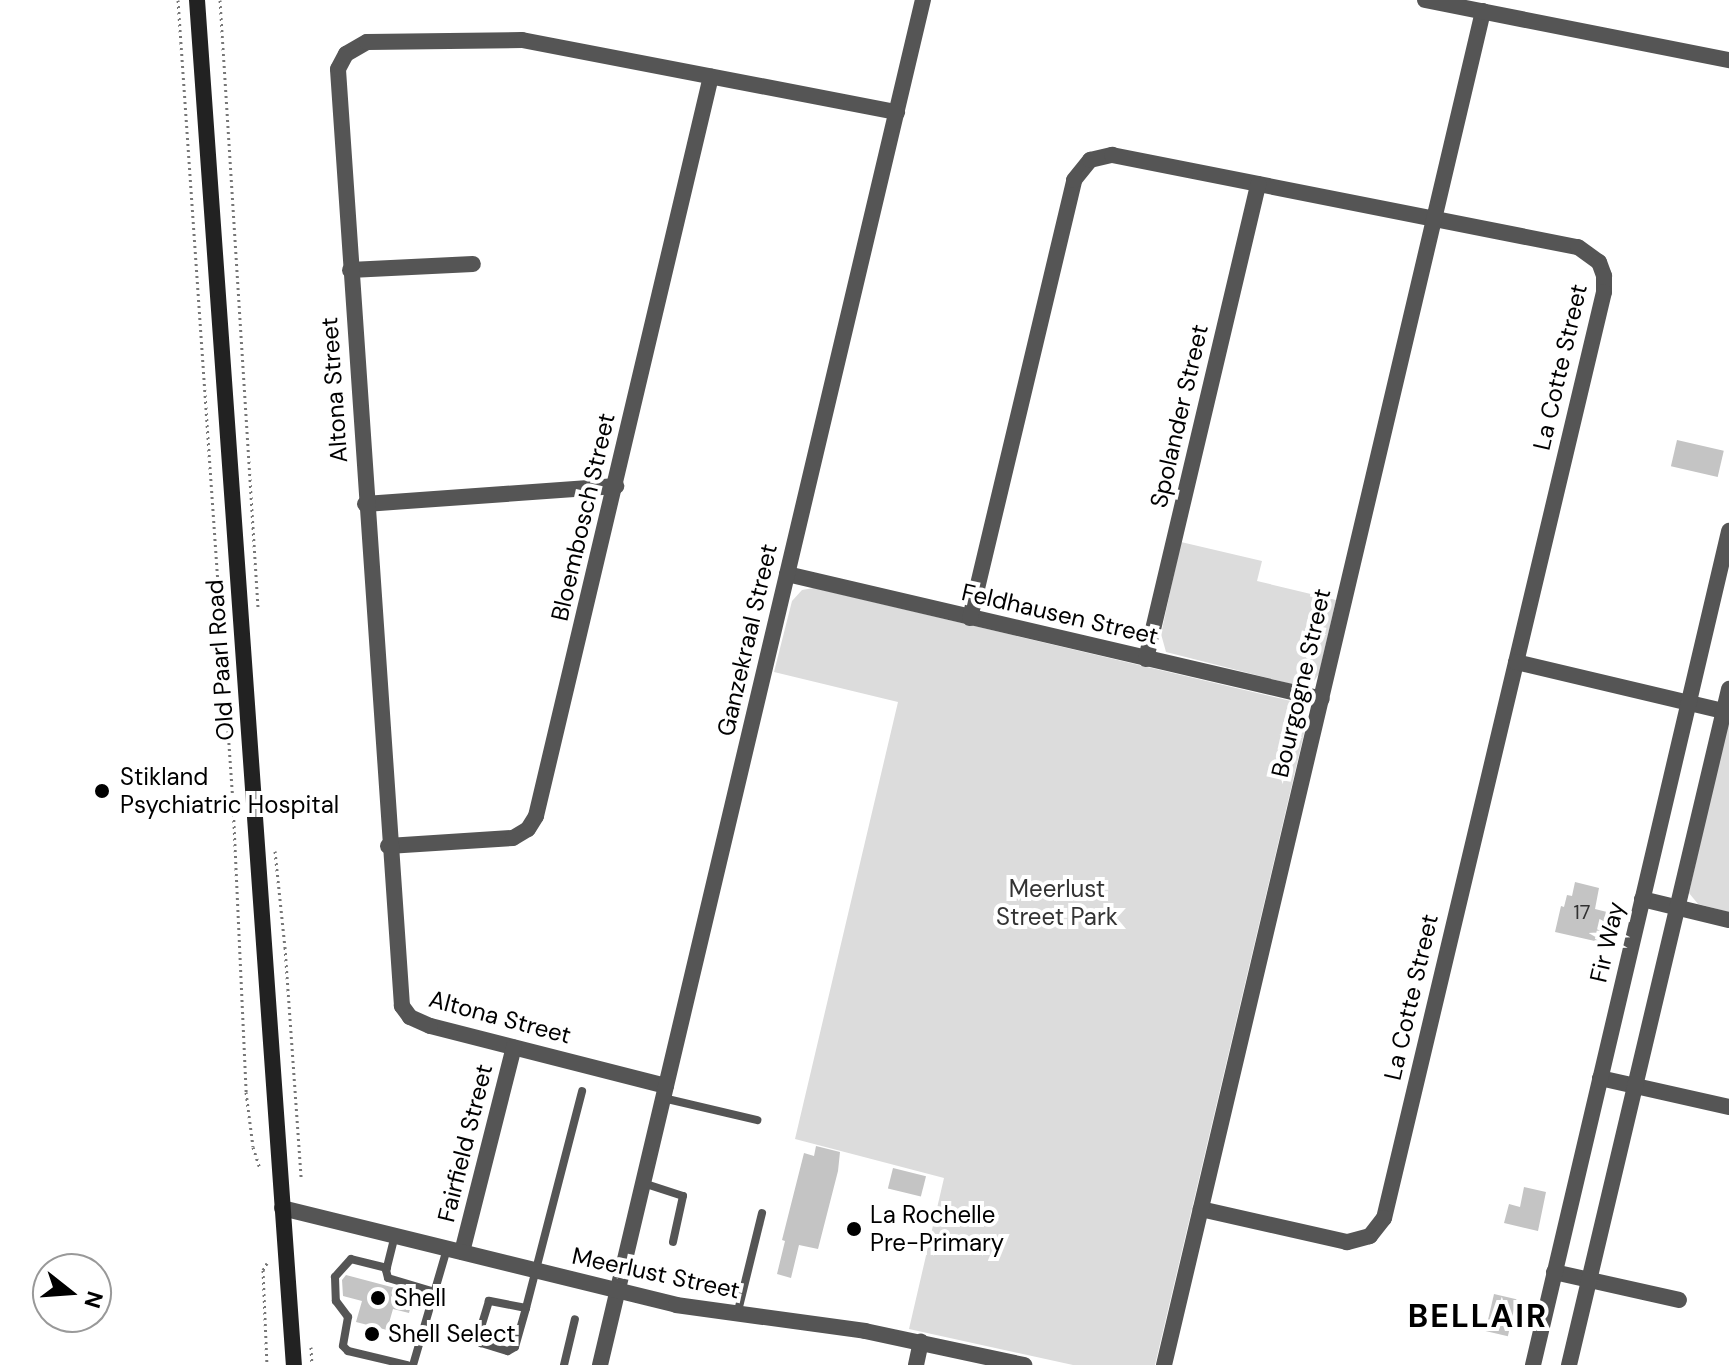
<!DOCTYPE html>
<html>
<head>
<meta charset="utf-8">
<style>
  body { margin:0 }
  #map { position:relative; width:1729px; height:1365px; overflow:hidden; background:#fff; font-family:"DM Sans",sans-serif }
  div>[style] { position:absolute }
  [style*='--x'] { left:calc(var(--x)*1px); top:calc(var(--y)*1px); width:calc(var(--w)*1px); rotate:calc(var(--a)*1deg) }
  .green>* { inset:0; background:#dcdcdc }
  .building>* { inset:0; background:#c4c4c4; transform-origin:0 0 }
  .path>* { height:3px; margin-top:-1.5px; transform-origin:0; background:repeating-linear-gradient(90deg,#777 0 2px,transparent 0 6px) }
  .service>* { height:8px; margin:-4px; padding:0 4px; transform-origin:4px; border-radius:4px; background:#555 }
  .minor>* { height:16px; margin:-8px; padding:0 8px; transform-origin:8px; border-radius:8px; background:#555 }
  .tertiary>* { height:16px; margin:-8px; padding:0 8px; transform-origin:8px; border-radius:8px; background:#555 }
  .secondary>* { height:16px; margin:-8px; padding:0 8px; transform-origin:8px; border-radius:8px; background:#222 }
  .dots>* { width:22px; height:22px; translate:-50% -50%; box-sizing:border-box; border:4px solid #fff; border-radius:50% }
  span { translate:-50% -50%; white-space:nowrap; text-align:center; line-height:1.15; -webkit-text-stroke:8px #fff; paint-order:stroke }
  .number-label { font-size:20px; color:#313131 }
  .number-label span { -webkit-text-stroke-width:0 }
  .street-label { font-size:24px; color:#000 }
  .poi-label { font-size:24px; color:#000 }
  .left { translate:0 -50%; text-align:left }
  .park-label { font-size:24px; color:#333 }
  .district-label { font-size:32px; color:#000; font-weight:700; letter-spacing:2px }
  .north { position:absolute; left:32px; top:1253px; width:80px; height:80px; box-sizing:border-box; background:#fff; border:2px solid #999; border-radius:50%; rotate:107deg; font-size:22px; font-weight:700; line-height:32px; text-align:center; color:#000 }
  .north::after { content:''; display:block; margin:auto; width:28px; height:36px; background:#000; clip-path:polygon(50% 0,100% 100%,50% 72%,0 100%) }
</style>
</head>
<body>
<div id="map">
  <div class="green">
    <div style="clip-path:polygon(1181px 542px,1262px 561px,1257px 581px,1336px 600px,1319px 674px,1314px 681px,1299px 686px,1166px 652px,1161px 634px)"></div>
    <div style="clip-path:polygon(814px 588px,1295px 702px,1305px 710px,1307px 721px,1155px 1365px,1073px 1365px,909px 1329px,944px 1178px,795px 1139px,898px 702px,774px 672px,792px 601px,802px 590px)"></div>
    <div style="clip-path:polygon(1729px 715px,1729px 912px,1698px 904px,1689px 893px)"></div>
  </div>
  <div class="building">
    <div style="left:1677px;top:440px;width:48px;height:27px;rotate:13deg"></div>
    <div style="clip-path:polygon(1575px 882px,1599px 888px,1595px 909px,1615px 914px,1608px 944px,1555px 932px,1561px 906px,1564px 907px,1567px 895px,1572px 896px)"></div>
    <div style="clip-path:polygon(816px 1146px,840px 1152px,838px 1171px,818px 1249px,799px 1245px,791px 1278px,777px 1274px,785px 1241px,782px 1240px,804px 1153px,814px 1156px)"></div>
    <div style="left:893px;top:1168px;width:34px;height:21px;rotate:14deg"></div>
    <div style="clip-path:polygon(1524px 1187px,1546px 1192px,1538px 1231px,1504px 1223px,1509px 1204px,1520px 1207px)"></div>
    <div style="clip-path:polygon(346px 1275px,414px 1293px,409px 1313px,393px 1309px,387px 1330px,356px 1322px,362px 1301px,343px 1296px,342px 1280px)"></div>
    <div style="left:1494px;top:1294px;width:23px;height:38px;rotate:13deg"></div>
  </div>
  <div class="path">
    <div style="--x:178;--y:0;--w:804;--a:86.08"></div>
    <div style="--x:233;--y:802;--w:290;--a:87.4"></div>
    <div style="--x:246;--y:1092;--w:55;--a:82.7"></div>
    <div style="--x:253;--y:1147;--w:22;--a:72"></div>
    <div style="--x:220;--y:0;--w:609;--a:86.42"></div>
    <div style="--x:275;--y:851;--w:97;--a:84.1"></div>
    <div style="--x:285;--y:947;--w:232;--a:86"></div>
    <div style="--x:267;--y:1263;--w:8;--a:120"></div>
    <div style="--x:263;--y:1270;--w:95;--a:87.6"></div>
    <div style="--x:311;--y:1347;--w:18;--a:87"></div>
  </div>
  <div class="service">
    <div style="--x:663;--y:1098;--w:97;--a:13.2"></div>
    <div style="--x:643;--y:1183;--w:42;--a:18"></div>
    <div style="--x:683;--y:1196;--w:47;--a:102.3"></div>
    <div style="--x:395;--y:1235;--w:36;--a:104"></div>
    <div style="--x:386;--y:1270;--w:8;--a:76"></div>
    <div style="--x:388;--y:1278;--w:49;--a:16.6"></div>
    <div style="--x:387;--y:1268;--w:37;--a:-166"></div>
    <div style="--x:351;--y:1259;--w:24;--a:132"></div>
    <div style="--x:335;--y:1277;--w:24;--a:88"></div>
    <div style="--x:336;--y:1301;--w:20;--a:53"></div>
    <div style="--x:348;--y:1317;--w:29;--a:100"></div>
    <div style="--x:343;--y:1346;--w:7;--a:45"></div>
    <div style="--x:348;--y:1351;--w:61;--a:13.3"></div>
    <div style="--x:526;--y:1308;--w:38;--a:-169"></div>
    <div style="--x:489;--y:1301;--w:38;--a:107"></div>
    <div style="--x:478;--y:1337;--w:7;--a:63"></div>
    <div style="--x:481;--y:1343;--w:28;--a:17"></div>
    <div style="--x:508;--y:1351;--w:8;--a:-30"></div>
    <div style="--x:515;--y:1347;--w:41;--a:-74.2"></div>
    <div style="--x:526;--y:1308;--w:224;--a:-75.5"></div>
    <div style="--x:737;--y:1315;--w:105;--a:-76.2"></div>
    <div style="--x:413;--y:1365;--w:121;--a:-73.7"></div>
    <div style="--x:564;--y:1365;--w:47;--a:-76.6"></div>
  </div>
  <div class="minor">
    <div style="--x:350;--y:270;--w:123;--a:-2.8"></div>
    <div style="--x:365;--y:504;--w:252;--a:-4.1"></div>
    <div style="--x:787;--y:574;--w:549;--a:13.15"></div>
    <div style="--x:970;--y:618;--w:450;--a:-76.6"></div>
    <div style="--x:1074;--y:180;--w:26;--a:-51"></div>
    <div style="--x:1090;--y:160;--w:23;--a:-13"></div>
    <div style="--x:1112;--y:155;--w:475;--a:11.2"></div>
    <div style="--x:1578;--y:247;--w:26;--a:36"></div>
    <div style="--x:1599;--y:262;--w:15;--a:70"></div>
    <div style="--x:1604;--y:276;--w:16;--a:90"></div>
    <div style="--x:1604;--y:292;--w:952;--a:103.36"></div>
    <div style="--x:1384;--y:1218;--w:23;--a:128"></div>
    <div style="--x:1370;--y:1236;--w:24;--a:165"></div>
    <div style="--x:1347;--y:1242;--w:150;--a:-167.3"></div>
    <div style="--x:1146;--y:659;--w:488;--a:-76.7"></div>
    <div style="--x:1516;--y:662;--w:214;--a:13.3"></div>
    <div style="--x:388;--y:846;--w:125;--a:-3.7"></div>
    <div style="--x:513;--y:838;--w:17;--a:-31"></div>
    <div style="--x:528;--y:829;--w:15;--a:-58"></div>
    <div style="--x:536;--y:816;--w:760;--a:-76.69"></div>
    <div style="--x:1642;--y:899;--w:89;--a:13.6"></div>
    <div style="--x:1600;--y:1078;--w:132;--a:12.7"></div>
    <div style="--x:666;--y:1086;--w:244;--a:-165.7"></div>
    <div style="--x:430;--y:1026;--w:22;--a:-156"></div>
    <div style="--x:410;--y:1017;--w:14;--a:-126"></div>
    <div style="--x:402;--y:1006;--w:939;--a:-93.91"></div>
    <div style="--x:338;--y:69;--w:17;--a:-62"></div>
    <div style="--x:346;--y:54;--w:24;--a:-30"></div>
    <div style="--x:367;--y:42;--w:155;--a:-0.7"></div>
    <div style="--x:522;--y:40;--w:382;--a:10.9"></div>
    <div style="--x:462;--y:1252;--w:211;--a:-75.8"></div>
    <div style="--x:1554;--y:1272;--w:128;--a:12.6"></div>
    <div style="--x:600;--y:1365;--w:1403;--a:-76.69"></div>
    <div style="--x:916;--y:1365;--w:24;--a:-78"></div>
    <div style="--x:1164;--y:1365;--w:1391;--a:-76.74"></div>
    <div style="--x:1533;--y:1365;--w:857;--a:-76.77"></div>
    <div style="--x:1569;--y:1365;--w:695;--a:-76.68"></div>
  </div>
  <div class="tertiary">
    <div style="--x:1425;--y:0;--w:310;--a:11.2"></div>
    <div style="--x:282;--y:1208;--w:406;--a:13.8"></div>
    <div style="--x:676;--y:1305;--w:191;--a:7.8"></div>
    <div style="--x:865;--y:1331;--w:163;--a:12.1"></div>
  </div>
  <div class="secondary">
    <div style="--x:197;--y:0;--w:1368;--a:85.94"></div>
  </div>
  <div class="dots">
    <div style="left:102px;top:791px;background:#000"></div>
    <div style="left:854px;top:1229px;background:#000"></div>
    <div style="left:378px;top:1298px;background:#000"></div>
    <div style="left:372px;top:1334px;background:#000"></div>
  </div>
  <div class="number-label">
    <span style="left:1582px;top:912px">17</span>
  </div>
  <div class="street-label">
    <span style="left:1560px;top:367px;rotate:-77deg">La Cotte Street</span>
    <span style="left:334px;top:390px;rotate:-94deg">Altona Street</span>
    <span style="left:1179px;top:416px;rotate:-77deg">Spolander Street</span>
    <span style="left:583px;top:517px;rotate:-77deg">Bloembosch Street</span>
    <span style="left:1060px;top:614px;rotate:13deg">Feldhausen Street</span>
    <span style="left:747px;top:640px;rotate:-77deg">Ganzekraal Street</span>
    <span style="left:220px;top:660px;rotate:-94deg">Old Paarl Road</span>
    <span style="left:1301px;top:683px;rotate:-77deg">Bourgogne Street</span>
    <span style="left:1607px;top:942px;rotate:-77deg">Fir Way</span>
    <span style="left:1411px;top:997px;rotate:-77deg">La Cotte Street</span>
    <span style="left:500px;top:1017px;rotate:15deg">Altona Street</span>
    <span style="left:465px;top:1143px;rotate:-76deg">Fairfield Street</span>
    <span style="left:656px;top:1273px;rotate:12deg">Meerlust Street</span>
  </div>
  <div class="poi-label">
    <span class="left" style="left:120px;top:791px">Stikland<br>Psychiatric Hospital</span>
    <span class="left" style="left:870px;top:1229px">La Rochelle<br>Pre-Primary</span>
    <span class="left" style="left:394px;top:1298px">Shell</span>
    <span class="left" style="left:388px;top:1334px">Shell Select</span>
  </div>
  <div class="park-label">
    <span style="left:1057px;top:903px">Meerlust<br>Street Park</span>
  </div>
  <div class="district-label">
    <span style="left:1478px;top:1316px">BELLAIR</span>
  </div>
  <div class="north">N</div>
</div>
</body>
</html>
